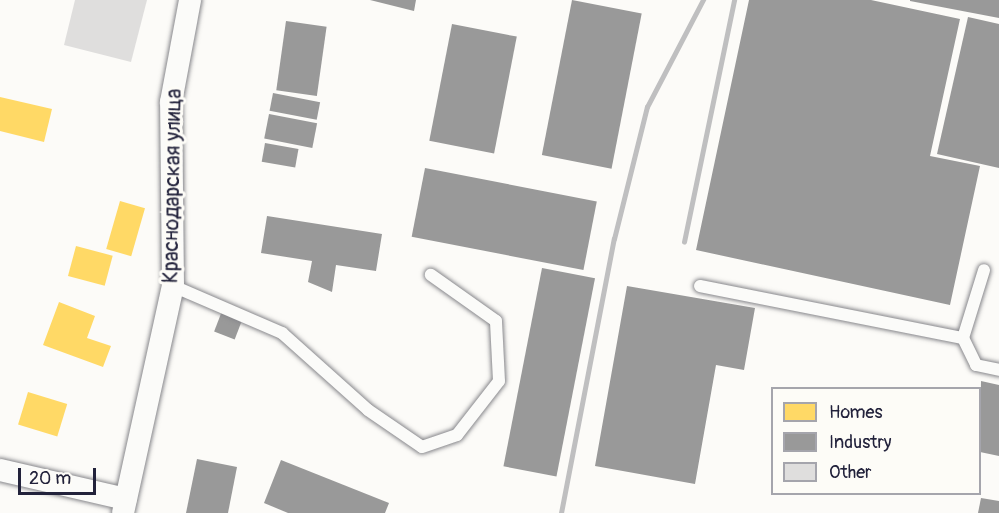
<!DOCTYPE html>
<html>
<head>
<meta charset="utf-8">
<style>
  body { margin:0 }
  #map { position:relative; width:999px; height:513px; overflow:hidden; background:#fcfbf8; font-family:Pangolin,sans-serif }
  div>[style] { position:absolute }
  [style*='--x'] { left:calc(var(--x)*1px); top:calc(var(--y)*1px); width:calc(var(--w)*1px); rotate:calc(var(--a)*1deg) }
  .homes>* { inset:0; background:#ffd966; transform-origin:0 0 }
  .industry>* { inset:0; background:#999; transform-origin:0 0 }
  .building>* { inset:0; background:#dfdedd }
  .roads { filter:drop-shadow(0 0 2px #88888c) drop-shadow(0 0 2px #88888c) }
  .service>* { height:12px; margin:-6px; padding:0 6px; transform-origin:6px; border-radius:6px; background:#fbfbf9 }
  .minor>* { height:22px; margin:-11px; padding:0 11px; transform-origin:11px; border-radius:11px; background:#fbfbf9 }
  .rail>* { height:4.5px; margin:-2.25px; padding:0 2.25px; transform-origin:2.25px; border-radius:2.25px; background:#bfbfc0 }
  span { translate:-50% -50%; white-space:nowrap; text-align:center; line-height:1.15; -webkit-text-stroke:6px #fdfcf7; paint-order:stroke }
  .street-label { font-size:21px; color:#22223b }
  .legend { position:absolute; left:771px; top:387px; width:210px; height:108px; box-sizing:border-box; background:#fdfcf7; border:2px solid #a5a5ac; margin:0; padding:8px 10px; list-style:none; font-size:18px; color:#22223b }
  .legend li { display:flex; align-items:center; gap:12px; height:30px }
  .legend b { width:30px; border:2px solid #a5a5ac }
  .scale { position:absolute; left:18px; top:468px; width:78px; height:27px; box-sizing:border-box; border:3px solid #22223b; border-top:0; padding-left:8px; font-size:18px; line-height:21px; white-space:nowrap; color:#22223b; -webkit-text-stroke:4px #fdfcf7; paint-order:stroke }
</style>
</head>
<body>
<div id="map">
  <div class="homes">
    <div style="clip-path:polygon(0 97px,52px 109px,44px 142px,0 131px)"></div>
    <div style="left:120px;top:201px;width:26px;height:50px;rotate:16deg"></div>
    <div style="left:76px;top:246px;width:38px;height:31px;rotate:15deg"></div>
    <div style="clip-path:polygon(59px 302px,95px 316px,87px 338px,111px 346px,103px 367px,43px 345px)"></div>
    <div style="left:28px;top:392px;width:41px;height:34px;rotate:17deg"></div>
  </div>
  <div class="industry">
    <div style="clip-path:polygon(370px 0,416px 0,414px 11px)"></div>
    <div style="left:572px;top:0;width:71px;height:158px;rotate:11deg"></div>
    <div style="clip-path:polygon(749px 0,871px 0,960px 19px,930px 156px,980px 166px,950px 305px,696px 250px)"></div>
    <div style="clip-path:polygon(999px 0,999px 18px,910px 1px,910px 0)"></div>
    <div style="clip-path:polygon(968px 17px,999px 24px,999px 168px,937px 154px)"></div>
    <div style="left:286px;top:21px;width:41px;height:70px;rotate:8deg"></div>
    <div style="left:452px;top:24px;width:66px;height:119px;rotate:11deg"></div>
    <div style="left:273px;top:93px;width:48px;height:18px;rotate:11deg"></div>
    <div style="left:269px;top:114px;width:49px;height:25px;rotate:11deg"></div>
    <div style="left:265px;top:143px;width:34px;height:19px;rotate:10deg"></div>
    <div style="left:425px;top:168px;width:175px;height:70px;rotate:11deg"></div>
    <div style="clip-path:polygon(267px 216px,382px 234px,376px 271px,336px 265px,332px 292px,308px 282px,312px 261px,261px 253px)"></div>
    <div style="left:542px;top:268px;width:54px;height:202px;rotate:11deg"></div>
    <div style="clip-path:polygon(627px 286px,755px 308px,744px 370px,716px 365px,695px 484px,595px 466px)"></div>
    <div style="left:222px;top:311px;width:22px;height:22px;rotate:21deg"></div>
    <div style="clip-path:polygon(981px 381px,999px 385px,999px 456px,980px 452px)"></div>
    <div style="clip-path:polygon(197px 459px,237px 467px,228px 513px,186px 513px)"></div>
    <div style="clip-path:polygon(281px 460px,389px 503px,385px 513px,288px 513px,264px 503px)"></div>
    <div style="clip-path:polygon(981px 498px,999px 501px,999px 513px,978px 513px)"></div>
  </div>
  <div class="building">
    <div style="clip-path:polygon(75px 0,147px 0,131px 62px,64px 45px)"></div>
  </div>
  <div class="roads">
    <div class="service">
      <div style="--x:173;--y:286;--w:119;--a:23.3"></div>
      <div style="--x:282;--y:333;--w:115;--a:41.8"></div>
      <div style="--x:368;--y:410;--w:65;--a:34.4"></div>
      <div style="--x:422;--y:447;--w:37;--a:-19"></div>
      <div style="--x:457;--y:435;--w:68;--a:-52.1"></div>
      <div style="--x:499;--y:381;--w:60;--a:-92.9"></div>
      <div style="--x:496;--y:321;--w:80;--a:-144.7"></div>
      <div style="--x:700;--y:286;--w:268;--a:11.2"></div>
      <div style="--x:963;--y:338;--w:30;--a:64"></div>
      <div style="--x:976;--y:365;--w:24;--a:12"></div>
      <div style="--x:963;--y:338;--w:71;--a:-72.8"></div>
    </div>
    <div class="minor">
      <div style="--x:0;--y:470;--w:129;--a:13"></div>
      <div style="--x:123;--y:513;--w:232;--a:-77.6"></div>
      <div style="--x:173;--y:286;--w:184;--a:-90.6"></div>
      <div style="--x:171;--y:102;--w:104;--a:-79.4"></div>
    </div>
  </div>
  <div class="rail">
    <div style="--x:684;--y:242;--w:247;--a:-78.3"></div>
    <div style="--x:561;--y:513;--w:279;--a:-79.1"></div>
    <div style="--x:614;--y:239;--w:136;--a:-76"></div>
    <div style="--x:647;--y:107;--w:121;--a:-62.4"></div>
  </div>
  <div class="street-label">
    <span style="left:173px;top:186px;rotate:-89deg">Краснодарская улица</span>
  </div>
  <ul class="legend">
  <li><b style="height:16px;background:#ffd966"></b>Homes</li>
  <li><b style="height:16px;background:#999"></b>Industry</li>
  <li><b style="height:16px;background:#dfdedd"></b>Other</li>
  </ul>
  <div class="scale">20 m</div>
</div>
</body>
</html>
